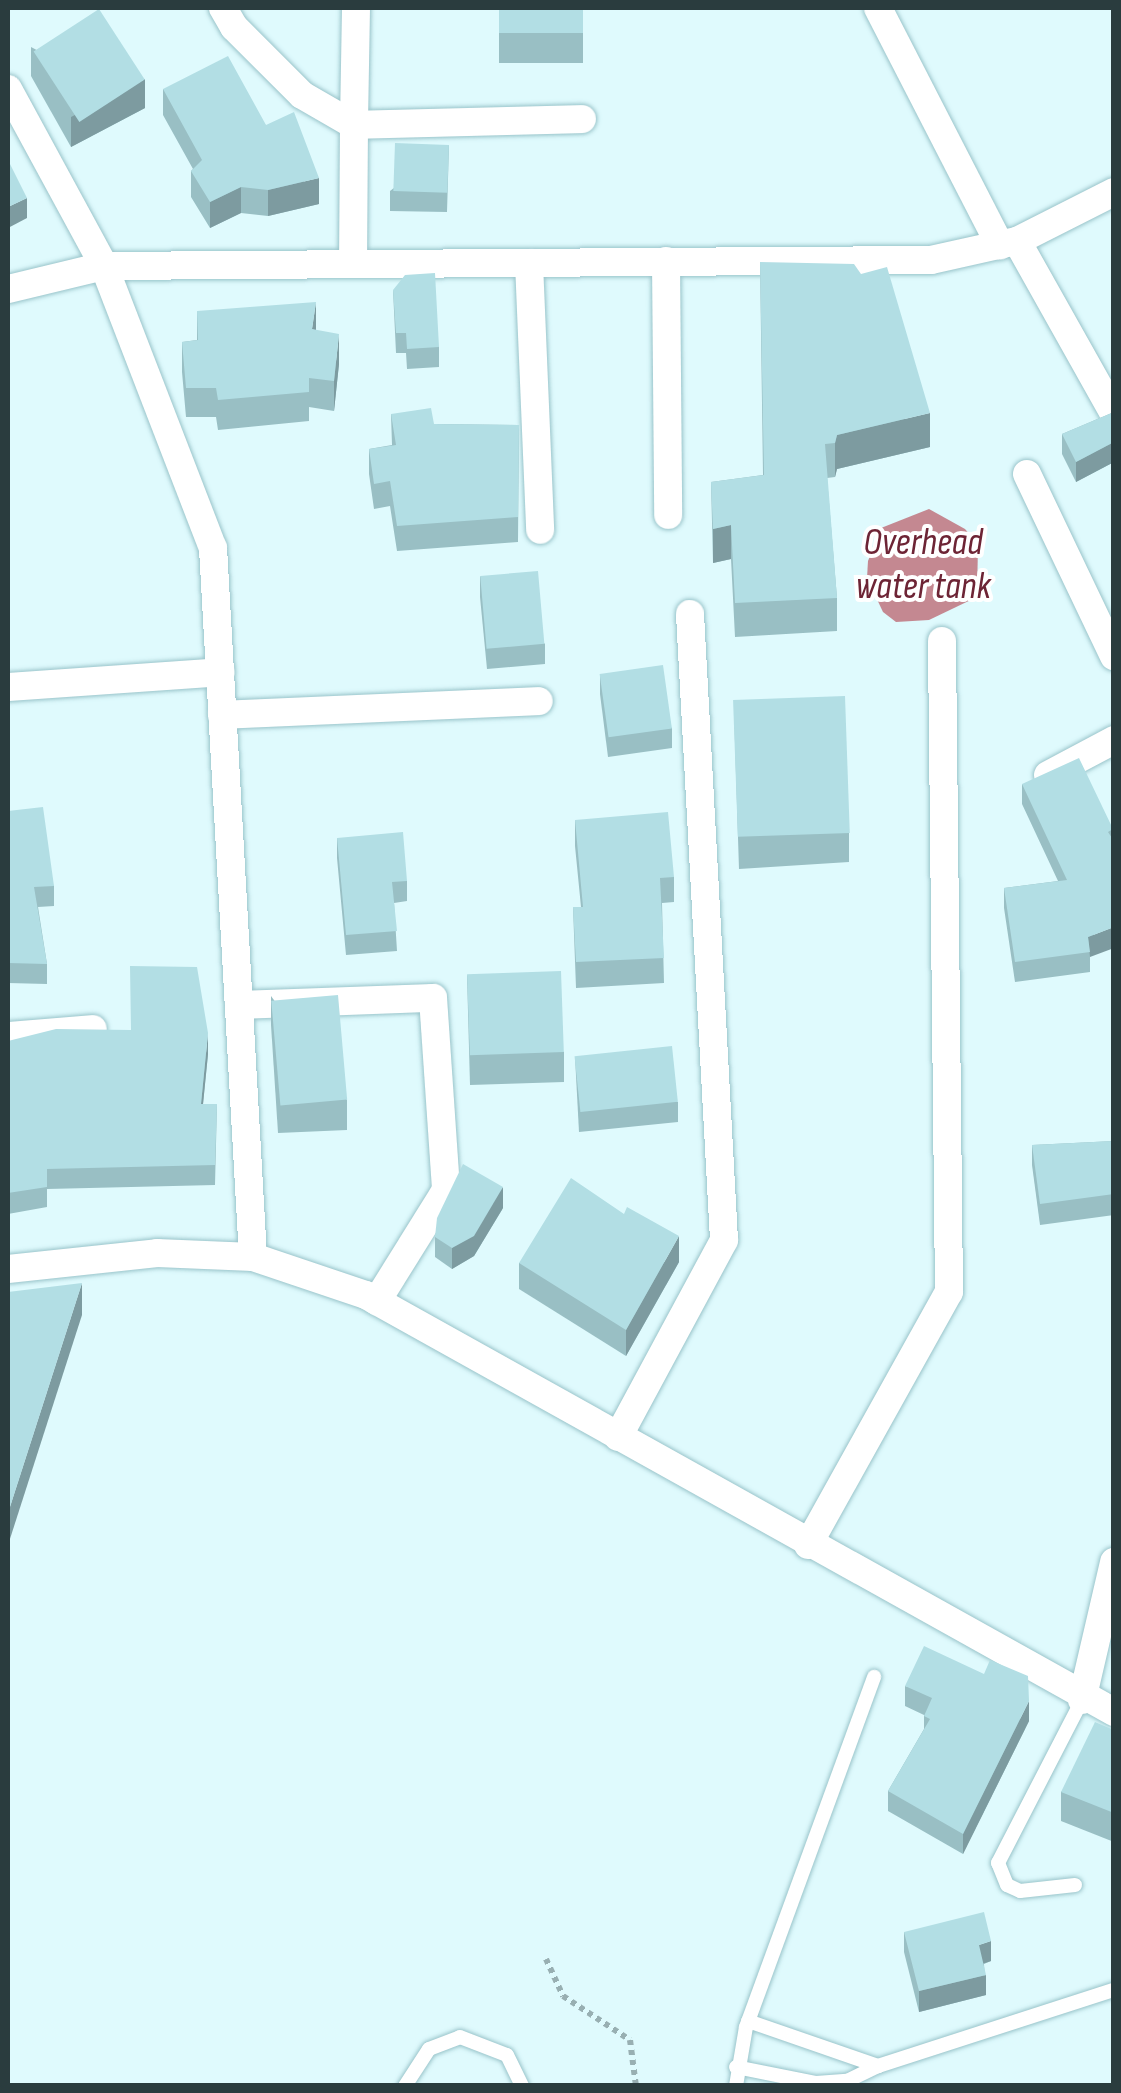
<!DOCTYPE html>
<html>
<head>
<meta charset="utf-8">
<style>
  body { margin:0 }
  #map { position:relative; width:1121px; height:2093px; overflow:hidden; background:#dffafd; font-family:"Sofia Sans Condensed",sans-serif }
  div>[style] { position:absolute }
  [style*='--x'] { left:calc(var(--x)*1px); top:calc(var(--y)*1px); width:calc(var(--w)*1px); rotate:calc(var(--a)*1deg) }
  .water>* { inset:0; background:#c48891 }
  .path>* { height:6px; margin-top:-3px; transform-origin:0; background:repeating-linear-gradient(90deg,#98afb2 0 5px,transparent 0 10px) }
  .roads { filter:drop-shadow(0 0 2px #99c4ca) drop-shadow(0 0 2px #99c4ca) }
  .lane>* { height:14px; margin:-7px; padding:0 7px; transform-origin:7px; border-radius:7px; background:#fff }
  .street>* { height:28px; margin:-14px; padding:0 14px; transform-origin:14px; border-radius:14px; background:#fff }
  .wall>* { inset:0; background:#99bfc4; transform-origin:0 0 }
  .shaded-wall>* { inset:0; background:#7d9ba0 }
  .building>* { inset:0; background:#b2dee4; transform-origin:0 0 }
  span { translate:-50% -50%; white-space:nowrap; text-align:center; line-height:1.15; -webkit-text-stroke:8px #fff; paint-order:stroke }
  .water-label { font-size:38px; color:#6d2435; font-style:italic }
  .frame { position:absolute; inset:0; border:10px solid #2a3c3e; pointer-events:none }
</style>
</head>
<body>
<div id="map">
  <div class="water">
    <div style="clip-path:polygon(929px 509px,965px 529px,978px 544px,977px 597px,929px 620px,896px 622px,883px 612px,867px 578px,868px 561px,881px 528px)"></div>
  </div>
  <div class="path">
    <div style="--x:546;--y:1959;--w:41;--a:65.3"></div>
    <div style="--x:563;--y:1996;--w:80;--a:33.3"></div>
    <div style="--x:630;--y:2040;--w:46;--a:82.6"></div>
  </div>
  <div class="roads">
    <div class="lane">
      <div style="--x:1075;--y:1885;--w:55;--a:173.8"></div>
      <div style="--x:1020;--y:1891;--w:14;--a:-155"></div>
      <div style="--x:1007;--y:1885;--w:24;--a:-112"></div>
      <div style="--x:998;--y:1863;--w:183;--a:-62.7"></div>
      <div style="--x:748;--y:2021;--w:138;--a:19.1"></div>
      <div style="--x:878;--y:2066;--w:248;--a:-17.9"></div>
      <div style="--x:736;--y:2067;--w:82;--a:11.3"></div>
      <div style="--x:816;--y:2083;--w:31;--a:-4"></div>
      <div style="--x:847;--y:2081;--w:34;--a:-26"></div>
      <div style="--x:405;--y:2086;--w:44;--a:-57"></div>
      <div style="--x:429;--y:2049;--w:33;--a:-21"></div>
      <div style="--x:460;--y:2037;--w:50;--a:21"></div>
      <div style="--x:507;--y:2055;--w:34;--a:64"></div>
      <div style="--x:736;--y:2086;--w:60;--a:-80.4"></div>
      <div style="--x:746;--y:2027;--w:373;--a:-69.9"></div>
    </div>
    <div class="street">
      <div style="--x:223;--y:8;--w:22;--a:60"></div>
      <div style="--x:234;--y:27;--w:96;--a:45"></div>
      <div style="--x:302;--y:95;--w:60;--a:30"></div>
      <div style="--x:354;--y:125;--w:134;--a:90.4"></div>
      <div style="--x:356;--y:8;--w:117;--a:91"></div>
      <div style="--x:354;--y:125;--w:228;--a:-1.5"></div>
      <div style="--x:878;--y:8;--w:267;--a:62.8"></div>
      <div style="--x:8;--y:89;--w:201;--a:61.5"></div>
      <div style="--x:104;--y:266;--w:302;--a:68.9"></div>
      <div style="--x:213;--y:548;--w:710;--a:86.77"></div>
      <div style="--x:1017;--y:241;--w:198;--a:60.7"></div>
      <div style="--x:666;--y:261;--w:254;--a:89.5"></div>
      <div style="--x:529;--y:263;--w:267;--a:87.6"></div>
      <div style="--x:8;--y:289;--w:99;--a:-13.5"></div>
      <div style="--x:104;--y:266;--w:827;--a:-0.42"></div>
      <div style="--x:931;--y:260;--w:88;--a:-12.5"></div>
      <div style="--x:1017;--y:241;--w:109;--a:-26.8"></div>
      <div style="--x:1027;--y:474;--w:202;--a:64.5"></div>
      <div style="--x:8;--y:687;--w:213;--a:-4"></div>
      <div style="--x:222;--y:715;--w:317;--a:-2.5"></div>
      <div style="--x:1048;--y:775;--w:75;--a:-27.9"></div>
      <div style="--x:239;--y:1005;--w:194;--a:-2.1"></div>
      <div style="--x:433;--y:998;--w:192;--a:86.1"></div>
      <div style="--x:446;--y:1190;--w:131;--a:121.9"></div>
      <div style="--x:8;--y:1036;--w:85;--a:-4.7"></div>
      <div style="--x:8;--y:1269;--w:150;--a:-6.1"></div>
      <div style="--x:157;--y:1253;--w:96;--a:2.4"></div>
      <div style="--x:253;--y:1257;--w:119;--a:18.6"></div>
      <div style="--x:366;--y:1295;--w:856;--a:29.14"></div>
      <div style="--x:618;--y:1437;--w:224;--a:-61.7"></div>
      <div style="--x:724;--y:1240;--w:627;--a:-93.11"></div>
      <div style="--x:808;--y:1545;--w:290;--a:-60.9"></div>
      <div style="--x:949;--y:1292;--w:651;--a:-90.62"></div>
      <div style="--x:1082;--y:1700;--w:142;--a:-76.9"></div>
    </div>
  </div>
  <div class="wall">
    <div style="left:499px;top:8px;width:84px;height:55px"></div>
    <div style="clip-path:polygon(31px 47px,145px 108px,71px 147px,31px 76px)"></div>
    <div style="clip-path:polygon(163px 89px,266px 125px,319px 204px,268px 216px,241px 213px,210px 228px,191px 197px,191px 171px,193px 169px,163px 115px)"></div>
    <div style="clip-path:polygon(449px 145px,447px 212px,390px 211px,390px 191px)"></div>
    <div style="clip-path:polygon(760px 262px,930px 447px,837px 469px,835px 477px,827px 478px,837px 598px,837px 631px,735px 637px,731px 559px,713px 563px,711px 482px,763px 475px)"></div>
    <div style="clip-path:polygon(393px 290px,439px 347px,439px 367px,407px 369px,406px 353px,396px 353px)"></div>
    <div style="clip-path:polygon(197px 311px,316px 330px,339px 364px,334px 411px,309px 407px,309px 421px,218px 430px,216px 417px,186px 417px,182px 372px,182px 342px,197px 340px)"></div>
    <div style="clip-path:polygon(1114px 412px,1114px 462px,1076px 482px,1062px 454px,1062px 434px)"></div>
    <div style="clip-path:polygon(391px 414px,434px 424px,519px 425px,518px 542px,397px 551px,390px 506px,374px 509px,369px 474px,369px 449px,392px 445px)"></div>
    <div style="clip-path:polygon(480px 576px,545px 644px,545px 664px,487px 669px,480px 597px)"></div>
    <div style="clip-path:polygon(600px 674px,672px 728px,672px 748px,608px 757px,600px 694px)"></div>
    <div style="clip-path:polygon(734px 711px,849px 833px,849px 862px,739px 869px)"></div>
    <div style="clip-path:polygon(1022px 784px,1113px 829px,1090px 957px,1090px 972px,1015px 982px,1004px 908px,1004px 888px,1058px 881px,1022px 804px)"></div>
    <div style="clip-path:polygon(8px 811px,54px 886px,54px 906px,38px 907px,47px 964px,47px 984px,8px 983px)"></div>
    <div style="clip-path:polygon(575px 820px,674px 877px,674px 902px,662px 903px,664px 983px,576px 988px,573px 907px,581px 907px,575px 846px)"></div>
    <div style="clip-path:polygon(337px 838px,407px 881px,407px 901px,394px 903px,397px 951px,346px 955px,337px 858px)"></div>
    <div style="clip-path:polygon(467px 975px,564px 1052px,564px 1082px,470px 1085px)"></div>
    <div style="clip-path:polygon(271px 996px,347px 1100px,347px 1130px,278px 1133px,271px 1025px)"></div>
    <div style="clip-path:polygon(8px 1041px,208px 1054px,203px 1104px,217px 1104px,215px 1185px,47px 1189px,47px 1207px,8px 1214px)"></div>
    <div style="clip-path:polygon(575px 1057px,678px 1102px,678px 1122px,579px 1132px)"></div>
    <div style="clip-path:polygon(1114px 1141px,1114px 1215px,1040px 1225px,1032px 1165px,1032px 1145px)"></div>
    <div style="clip-path:polygon(503px 1208px,474px 1256px,452px 1269px,435px 1257px,435px 1237px)"></div>
    <div style="clip-path:polygon(679px 1262px,626px 1356px,519px 1289px,519px 1263px)"></div>
    <div style="clip-path:polygon(905px 1686px,1029px 1721px,963px 1854px,888px 1811px,888px 1791px,924px 1729px,924px 1715px,905px 1706px)"></div>
    <div style="clip-path:polygon(1114px 1730px,1114px 1842px,1061px 1821px,1061px 1792px)"></div>
    <div style="clip-path:polygon(904px 1932px,991px 1961px,984px 1964px,986px 1995px,919px 2012px,904px 1952px)"></div>
  </div>
  <div class="shaded-wall">
    <div style="clip-path:polygon(145px 79px,145px 108px,71px 147px,71px 117px)"></div>
    <div style="clip-path:polygon(319px 178px,319px 204px,268px 216px,268px 190px)"></div>
    <div style="clip-path:polygon(241px 187px,241px 213px,210px 228px,210px 202px)"></div>
    <div style="clip-path:polygon(27px 198px,27px 218px,8px 228px,8px 207px)"></div>
    <div style="clip-path:polygon(316px 302px,316px 331px,312px 329px)"></div>
    <div style="clip-path:polygon(339px 334px,339px 364px,334px 411px,334px 381px)"></div>
    <div style="clip-path:polygon(930px 413px,930px 447px,837px 469px,835px 477px,835px 443px,837px 435px)"></div>
    <div style="clip-path:polygon(1114px 442px,1114px 462px,1076px 482px,1076px 462px)"></div>
    <div style="clip-path:polygon(731px 525px,731px 559px,713px 563px,713px 529px)"></div>
    <div style="clip-path:polygon(1114px 927px,1114px 948px,1090px 957px,1088px 937px)"></div>
    <div style="clip-path:polygon(208px 1033px,208px 1054px,201px 1124px,201px 1104px)"></div>
    <div style="clip-path:polygon(503px 1187px,503px 1208px,474px 1256px,452px 1269px,452px 1248px)"></div>
    <div style="clip-path:polygon(679px 1236px,679px 1262px,626px 1356px,626px 1330px)"></div>
    <div style="clip-path:polygon(82px 1283px,82px 1315px,8px 1545px,8px 1513px)"></div>
    <div style="clip-path:polygon(1029px 1701px,1029px 1721px,963px 1854px,963px 1834px)"></div>
    <div style="clip-path:polygon(991px 1941px,991px 1961px,979px 1965px,979px 1945px)"></div>
    <div style="clip-path:polygon(986px 1975px,986px 1995px,919px 2012px,919px 1991px)"></div>
  </div>
  <div class="building">
    <div style="left:499px;top:8px;width:84px;height:25px"></div>
    <div style="left:99px;top:9px;width:84px;height:78px;rotate:57deg"></div>
    <div style="clip-path:polygon(228px 56px,266px 125px,294px 112px,319px 178px,268px 190px,241px 187px,210px 202px,191px 171px,202px 160px,163px 89px)"></div>
    <div style="left:395px;top:143px;width:54px;height:48px;rotate:2deg"></div>
    <div style="clip-path:polygon(8px 160px,27px 198px,8px 207px)"></div>
    <div style="clip-path:polygon(760px 262px,854px 264px,861px 274px,887px 267px,930px 413px,837px 435px,835px 443px,825px 444px,837px 598px,735px 603px,731px 525px,713px 529px,711px 482px,764px 475px)"></div>
    <div style="clip-path:polygon(435px 273px,439px 347px,407px 349px,406px 333px,396px 333px,393px 290px,405px 275px)"></div>
    <div style="clip-path:polygon(316px 302px,312px 329px,339px 334px,334px 381px,309px 378px,309px 392px,218px 400px,216px 388px,186px 388px,182px 342px,198px 340px,197px 311px)"></div>
    <div style="clip-path:polygon(431px 408px,434px 424px,519px 425px,518px 517px,397px 526px,390px 481px,374px 484px,369px 449px,396px 445px,391px 414px)"></div>
    <div style="clip-path:polygon(1114px 412px,1114px 442px,1076px 462px,1062px 434px)"></div>
    <div style="left:538px;top:571px;width:73px;height:58px;rotate:85deg"></div>
    <div style="left:663px;top:665px;width:64px;height:64px;rotate:82deg"></div>
    <div style="left:845px;top:696px;width:137px;height:112px;rotate:88deg"></div>
    <div style="clip-path:polygon(1079px 758px,1113px 829px,1108px 832px,1114px 841px,1114px 927px,1088px 937px,1090px 952px,1015px 962px,1004px 888px,1067px 880px,1022px 784px)"></div>
    <div style="clip-path:polygon(43px 807px,54px 886px,34px 887px,47px 964px,8px 963px,8px 811px)"></div>
    <div style="clip-path:polygon(668px 812px,674px 877px,660px 878px,664px 958px,576px 962px,573px 907px,583px 907px,575px 820px)"></div>
    <div style="clip-path:polygon(403px 832px,407px 881px,392px 882px,397px 931px,346px 935px,337px 838px)"></div>
    <div style="clip-path:polygon(130px 966px,197px 967px,208px 1033px,201px 1104px,217px 1104px,215px 1165px,47px 1169px,47px 1187px,8px 1193px,8px 1041px,56px 1029px,131px 1030px)"></div>
    <div style="left:561px;top:971px;width:81px;height:94px;rotate:88deg"></div>
    <div style="left:338px;top:995px;width:105px;height:67px;rotate:85deg"></div>
    <div style="left:672px;top:1046px;width:56px;height:98px;rotate:84deg"></div>
    <div style="clip-path:polygon(1114px 1141px,1114px 1194px,1040px 1204px,1032px 1145px)"></div>
    <div style="clip-path:polygon(463px 1164px,503px 1187px,474px 1236px,452px 1248px,435px 1237px,437px 1218px)"></div>
    <div style="clip-path:polygon(571px 1178px,624px 1214px,627px 1207px,679px 1236px,626px 1330px,519px 1263px)"></div>
    <div style="clip-path:polygon(82px 1283px,8px 1513px,8px 1292px)"></div>
    <div style="clip-path:polygon(924px 1646px,984px 1674px,990px 1660px,1028px 1676px,1029px 1701px,963px 1834px,888px 1791px,930px 1719px,924px 1716px,932px 1698px,905px 1686px)"></div>
    <div style="clip-path:polygon(1095px 1722px,1114px 1730px,1114px 1813px,1061px 1792px)"></div>
    <div style="clip-path:polygon(984px 1912px,991px 1941px,979px 1945px,986px 1975px,919px 1991px,904px 1932px)"></div>
  </div>
  <div class="water-label">
    <span style="left:923px;top:565px">Overhead<br>water tank</span>
  </div>
  <div class="frame"></div>
</div>
</body>
</html>
